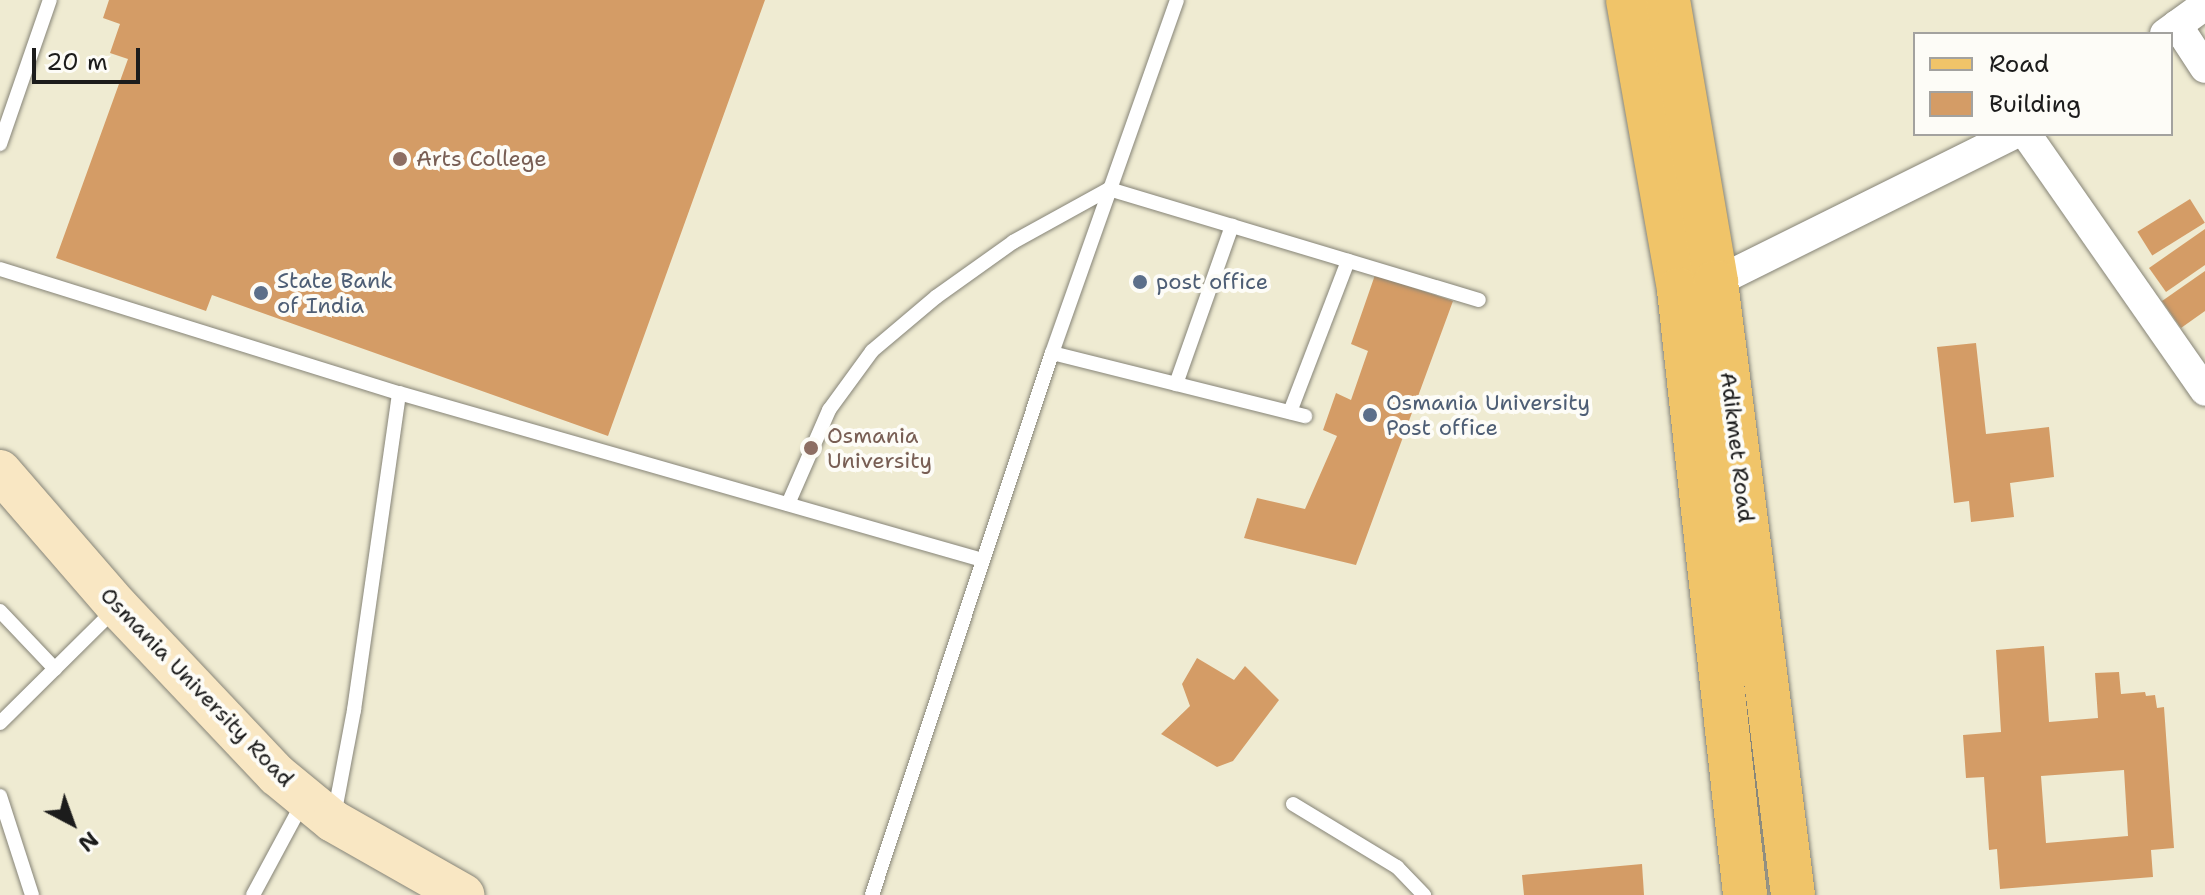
<!DOCTYPE html>
<html>
<head>
<meta charset="utf-8">
<style>
  body { margin:0 }
  #map { position:relative; width:2205px; height:895px; overflow:hidden; background:#efebd2; font-family:"Shantell Sans",sans-serif }
  div>[style] { position:absolute }
  [style*='--x'] { left:calc(var(--x)*1px); top:calc(var(--y)*1px); width:calc(var(--w)*1px); rotate:calc(var(--a)*1deg) }
  .building>* { inset:0; background:#d49c66; transform-origin:0 0 }
  .roads { filter:drop-shadow(0 0 2px #868477) drop-shadow(0 0 2px #868477) }
  .lane>* { height:14px; margin:-7px; padding:0 7px; transform-origin:7px; border-radius:7px; background:#fff }
  .street>* { height:30px; margin:-15px; padding:0 15px; transform-origin:15px; border-radius:15px; background:#fff }
  .secondary>* { height:42px; margin:-21px; padding:0 21px; transform-origin:21px; border-radius:21px; background:#f9e7c3 }
  .primary>* { height:44px; margin:-22px; padding:0 22px; transform-origin:22px; border-radius:22px; background:#f0c469 }
  .dots>* { width:22px; height:22px; translate:-50% -50%; box-sizing:border-box; border:4px solid #fdfcf7; border-radius:50% }
  span { translate:-50% -50%; white-space:nowrap; text-align:center; line-height:1.15; -webkit-text-stroke:8px #fdfcf7; paint-order:stroke }
  .education-label { font-size:22px; color:#785e54 }
  .left { translate:0 -50%; text-align:left }
  .service-label { font-size:22px; color:#4e5e75 }
  .street-label { font-size:22px; color:#1c1c1c }
  .legend { position:absolute; left:1913px; top:32px; width:260px; height:104px; box-sizing:border-box; background:#fdfcf7; border:2px solid #a3a29f; margin:0; padding:10px 14px; list-style:none; font-size:24px; color:#1c1c1c }
  .legend li { display:flex; align-items:center; gap:16px; height:40px }
  .legend b { width:40px; border:2px solid #a3a29f }
  .north { position:absolute; left:32px; top:783px; width:80px; height:80px; -webkit-text-stroke:6px #fdfcf7; paint-order:stroke; rotate:139deg; font-size:22px; font-weight:700; line-height:32px; text-align:center; color:#1c1c1c }
  .north::after { content:''; display:block; margin:auto; width:28px; height:36px; background:#1c1c1c; clip-path:polygon(50% 0,100% 100%,50% 72%,0 100%) }
  .scale { position:absolute; left:32px; top:48px; width:108px; height:36px; box-sizing:border-box; border:4px solid #1c1c1c; border-top:0; padding-left:10px; font-size:24px; line-height:28px; white-space:nowrap; color:#1c1c1c; -webkit-text-stroke:6px #fdfcf7; paint-order:stroke }
</style>
</head>
<body>
<div id="map">
  <div class="building">
    <div style="clip-path:polygon(109px 0,765px 0,608px 436px,212px 295px,206px 311px,56px 258px,128px 59px,110px 53px,120px 24px,103px 18px)"></div>
    <div style="left:2190px;top:199px;width:28px;height:62px;rotate:58deg"></div>
    <div style="clip-path:polygon(2205px 229px,2205px 265px,2166px 292px,2149px 268px)"></div>
    <div style="clip-path:polygon(2205px 271px,2205px 311px,2181px 328px,2162px 301px)"></div>
    <div style="clip-path:polygon(1375px 275px,1453px 301px,1356px 565px,1244px 538px,1257px 498px,1305px 509px,1337px 436px,1323px 430px,1336px 393px,1351px 400px,1368px 351px,1351px 344px)"></div>
    <div style="clip-path:polygon(1976px 343px,1986px 434px,2049px 427px,2054px 477px,2010px 483px,2014px 517px,1971px 522px,1969px 501px,1954px 503px,1937px 347px)"></div>
    <div style="clip-path:polygon(evenodd,2044px 646px,2049px 722px,2098px 718px,2095px 673px,2119px 672px,2121px 694px,2145px 692px,2146px 696px,2155px 695px,2157px 708px,2164px 707px,2174px 848px,2151px 850px,2153px 877px,2000px 889px,1997px 849px,1989px 850px,1984px 777px,1966px 778px,1963px 735px,2001px 732px,1996px 650px,2044px 646px,2124px 770px,2128px 836px,2046px 843px,2041px 776px,2124px 770px)"></div>
    <div style="clip-path:polygon(1197px 658px,1234px 680px,1245px 666px,1279px 700px,1233px 761px,1217px 767px,1161px 734px,1190px 706px,1182px 684px)"></div>
    <div style="clip-path:polygon(1642px 864px,1644px 895px,1524px 895px,1522px 875px)"></div>
  </div>
  <div class="roads">
    <div class="lane">
      <div style="--x:0;--y:144;--w:152;--a:-70.9"></div>
      <div style="--x:0;--y:269;--w:418;--a:17.3"></div>
      <div style="--x:399;--y:393;--w:606;--a:15.98"></div>
      <div style="--x:1052;--y:353;--w:261;--a:14"></div>
      <div style="--x:1176;--y:384;--w:168;--a:-70.5"></div>
      <div style="--x:1290;--y:412;--w:162;--a:-69"></div>
      <div style="--x:788;--y:504;--w:103;--a:-66.4"></div>
      <div style="--x:829;--y:410;--w:73;--a:-53.9"></div>
      <div style="--x:872;--y:351;--w:84;--a:-40.2"></div>
      <div style="--x:936;--y:297;--w:95;--a:-35.5"></div>
      <div style="--x:1013;--y:242;--w:110;--a:-28.9"></div>
      <div style="--x:1109;--y:189;--w:386;--a:16.7"></div>
      <div style="--x:0;--y:611;--w:80;--a:46.5"></div>
      <div style="--x:0;--y:723;--w:161;--a:-44.7"></div>
      <div style="--x:0;--y:796;--w:104;--a:72.1"></div>
      <div style="--x:1293;--y:804;--w:122;--a:31.2"></div>
      <div style="--x:1397;--y:867;--w:39;--a:46"></div>
      <div style="--x:334;--y:816;--w:108;--a:-79.3"></div>
      <div style="--x:354;--y:710;--w:320;--a:-81.9"></div>
      <div style="--x:253;--y:895;--w:106;--a:-61.7"></div>
      <div style="--x:872;--y:895;--w:571;--a:-71.63"></div>
      <div style="--x:1052;--y:353;--w:374;--a:-70.5"></div>
    </div>
    <div class="street">
      <div style="--x:2177;--y:25;--w:51;--a:56.9"></div>
      <div style="--x:2165;--y:34;--w:49;--a:-35.9"></div>
      <div style="--x:2026;--y:134;--w:313;--a:55.1"></div>
      <div style="--x:1699;--y:286;--w:17;--a:-13"></div>
      <div style="--x:1716;--y:282;--w:333;--a:-26.4"></div>
    </div>
    <div class="secondary">
      <div style="--x:0;--y:471;--w:180;--a:49.1"></div>
      <div style="--x:118;--y:607;--w:231;--a:46.6"></div>
      <div style="--x:277;--y:775;--w:72;--a:39.4"></div>
      <div style="--x:333;--y:821;--w:150;--a:29.6"></div>
    </div>
    <div class="primary">
      <div style="--x:1628;--y:0;--w:294;--a:80"></div>
      <div style="--x:1679;--y:290;--w:609;--a:83.77"></div>
      <div style="--x:1668;--y:0;--w:286;--a:80.3"></div>
      <div style="--x:1716;--y:282;--w:618;--a:82.84"></div>
    </div>
  </div>
  <div class="dots">
    <div style="left:400px;top:159px;background:#8d6e63"></div>
    <div style="left:1140px;top:282px;background:#5c6f8a"></div>
    <div style="left:261px;top:293px;background:#5c6f8a"></div>
    <div style="left:1370px;top:415px;background:#5c6f8a"></div>
    <div style="left:811px;top:448px;background:#8d6e63"></div>
  </div>
  <div class="education-label">
    <span class="left" style="left:416px;top:159px">Arts College</span>
    <span class="left" style="left:827px;top:448px">Osmania<br>University</span>
  </div>
  <div class="service-label">
    <span class="left" style="left:277px;top:293px">State Bank<br>of India</span>
    <span class="left" style="left:1156px;top:282px">post office</span>
    <span class="left" style="left:1386px;top:415px">Osmania University<br>Post office</span>
  </div>
  <div class="street-label">
    <span style="left:1737px;top:447px;rotate:83deg">Adikmet Road</span>
    <span style="left:197px;top:687px;rotate:46deg">Osmania University Road</span>
  </div>
  <ul class="legend">
  <li><b style="height:10px;background:#f0c469"></b>Road</li>
  <li><b style="height:22px;background:#d49c66"></b>Building</li>
  </ul>
  <div class="north">N</div>
  <div class="scale">20 m</div>
</div>
</body>
</html>
